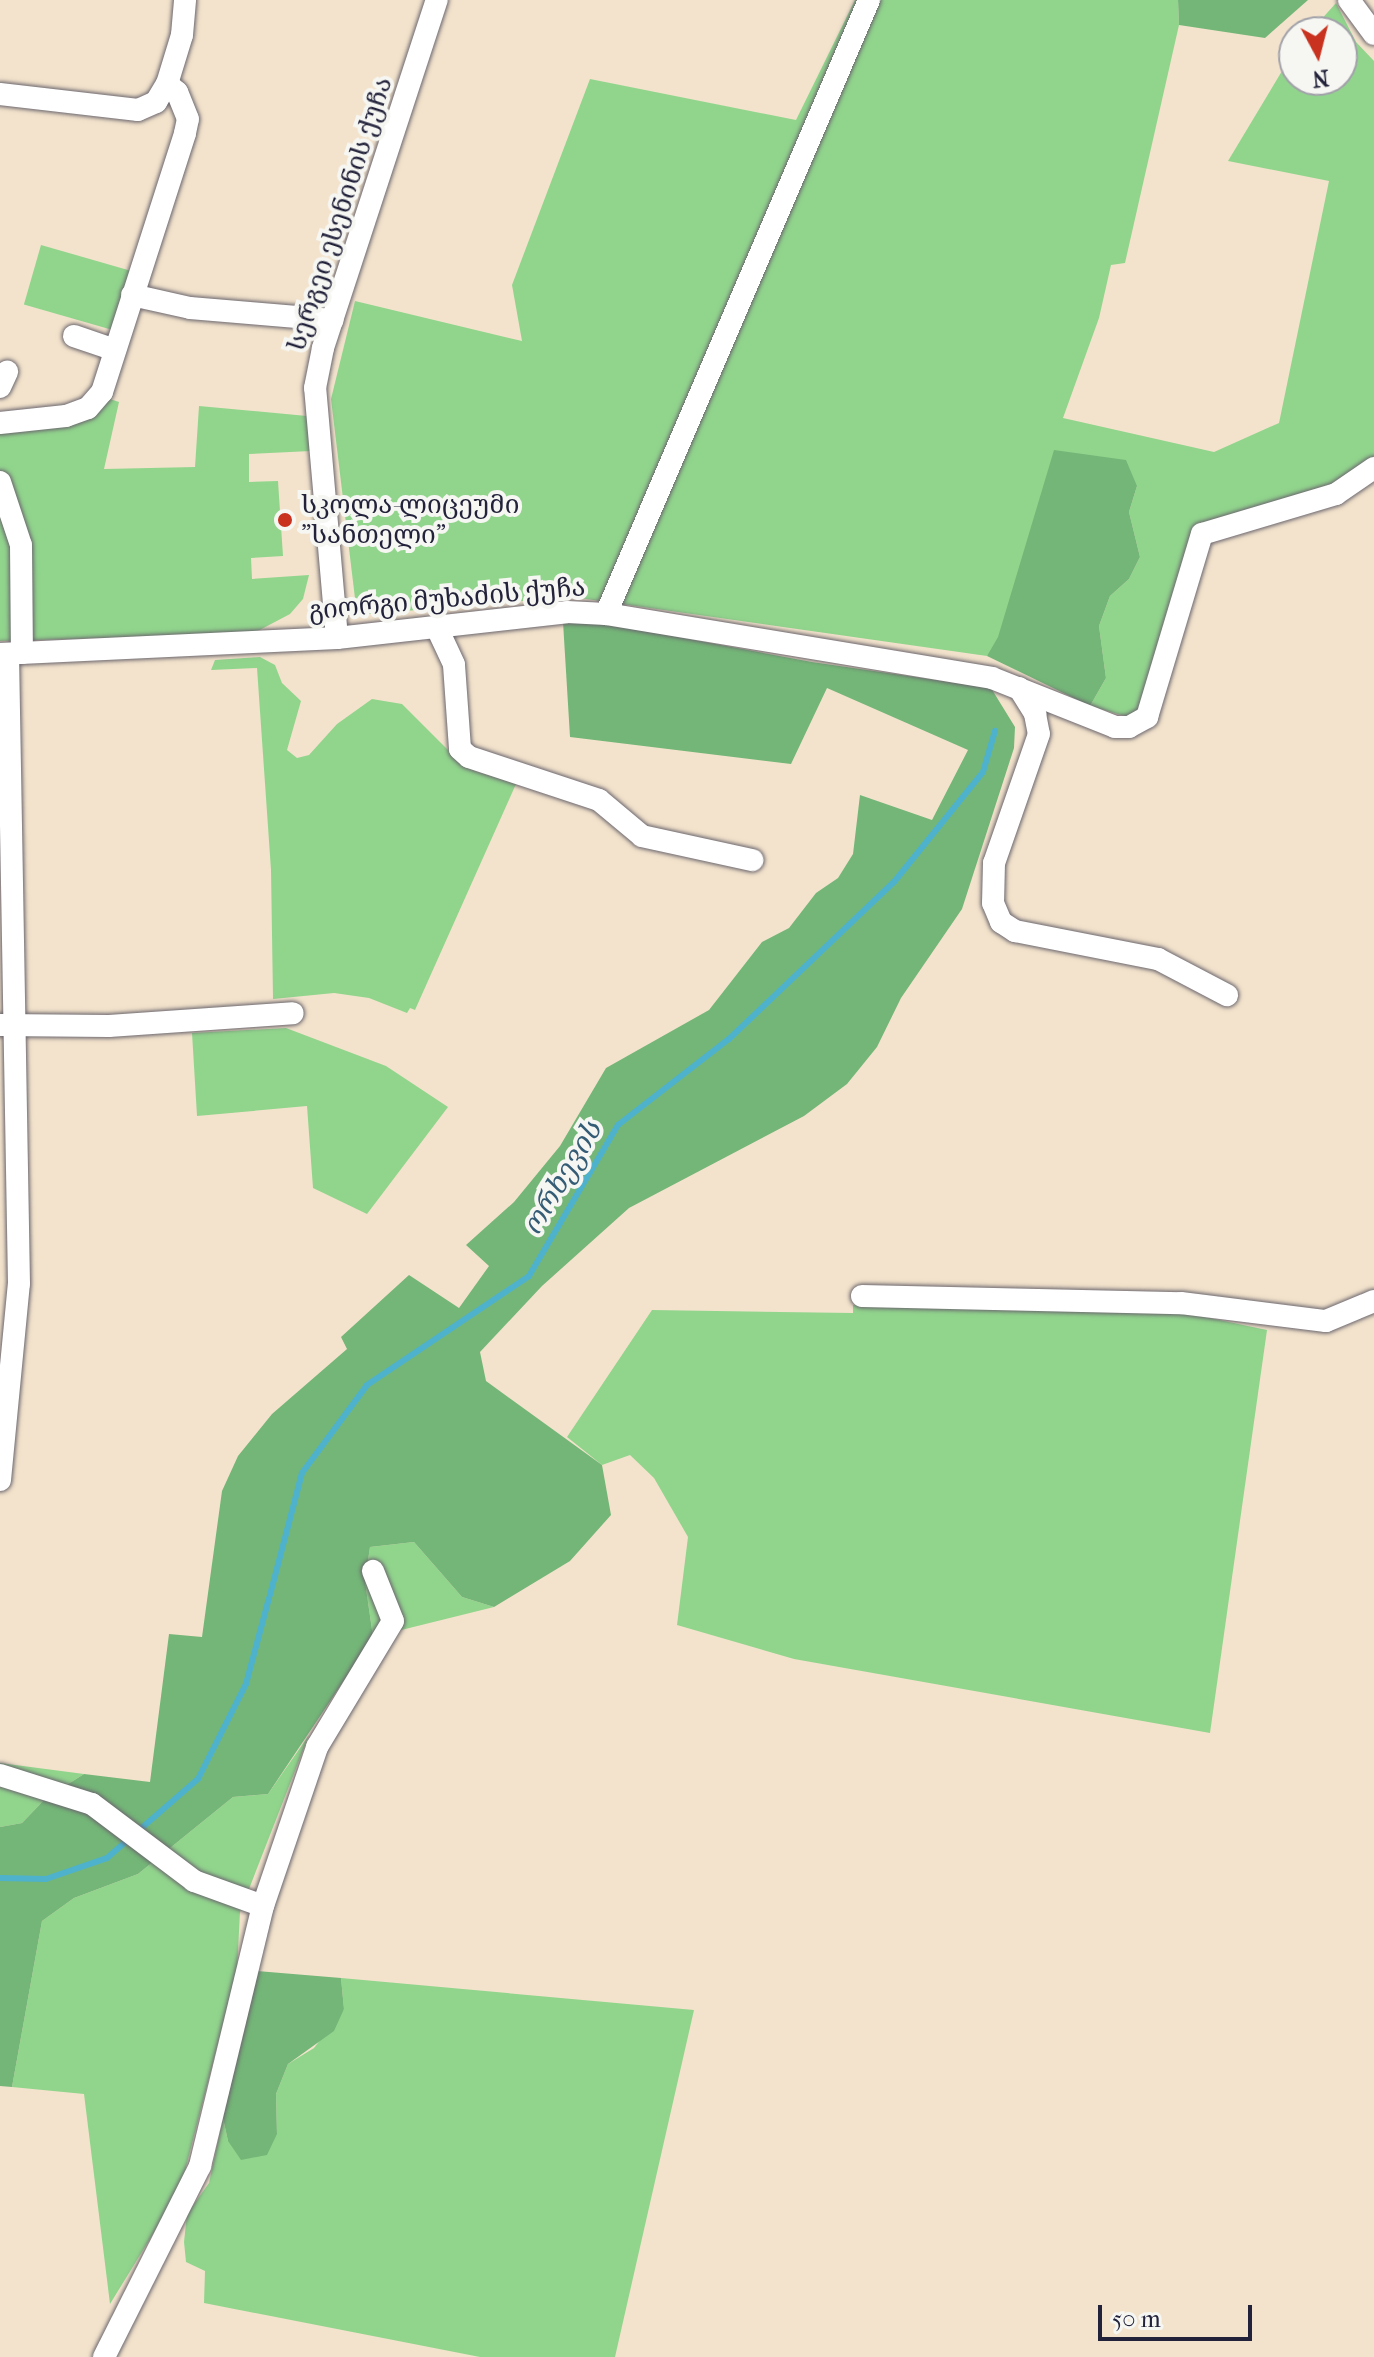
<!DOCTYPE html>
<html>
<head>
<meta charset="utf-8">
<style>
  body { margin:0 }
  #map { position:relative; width:1374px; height:2357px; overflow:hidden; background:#f3e3cc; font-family:"IM FELL French Canon","Noto Serif Georgian",serif }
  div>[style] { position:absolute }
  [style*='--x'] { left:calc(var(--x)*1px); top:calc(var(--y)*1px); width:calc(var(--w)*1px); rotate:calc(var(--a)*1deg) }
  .green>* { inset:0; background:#91d58d; transform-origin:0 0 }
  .forest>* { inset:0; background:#74b678 }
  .stream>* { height:6px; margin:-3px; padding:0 3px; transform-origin:3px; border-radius:3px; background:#4eb2cd }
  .roads { filter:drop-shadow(0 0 2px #6b666e) drop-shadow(0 0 2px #6b666e) }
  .minor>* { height:22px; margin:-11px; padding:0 11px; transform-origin:11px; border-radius:11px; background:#fff }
  .dots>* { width:22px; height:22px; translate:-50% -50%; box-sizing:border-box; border:4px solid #f6f6f2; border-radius:50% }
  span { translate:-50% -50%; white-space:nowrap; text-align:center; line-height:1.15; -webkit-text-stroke:8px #f6f6f2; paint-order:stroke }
  .street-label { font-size:26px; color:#22223b }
  .poi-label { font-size:26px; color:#22223b }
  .left { translate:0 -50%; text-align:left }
  .water-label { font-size:28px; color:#345c75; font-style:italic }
  .north { position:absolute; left:1278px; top:16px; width:80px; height:80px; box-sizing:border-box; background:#f6f6f2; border:2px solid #a1a1a9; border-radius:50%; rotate:173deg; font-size:22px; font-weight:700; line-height:32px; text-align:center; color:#22223b }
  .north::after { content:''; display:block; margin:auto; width:28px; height:36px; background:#c8321e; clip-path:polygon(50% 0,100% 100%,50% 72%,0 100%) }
  .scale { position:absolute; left:1098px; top:2305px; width:154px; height:36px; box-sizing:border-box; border:4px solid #22223b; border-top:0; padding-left:10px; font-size:24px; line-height:28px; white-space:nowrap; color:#22223b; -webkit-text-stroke:6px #f6f6f2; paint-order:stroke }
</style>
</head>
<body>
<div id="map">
  <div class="green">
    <div style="clip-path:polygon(855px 0,1178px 0,1179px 25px,1125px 263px,1111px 265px,1099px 318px,1063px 418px,1214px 452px,1279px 423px,1329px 181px,1228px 161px,1294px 51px,1294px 80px,1342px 80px,1342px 32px,1310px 32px,1336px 3px,1356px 42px,1374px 61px,1374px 456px,1346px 483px,1193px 531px,1140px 708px,1128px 717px,1090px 706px,1106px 678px,1099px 626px,1110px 596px,1129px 579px,1140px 557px,1129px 512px,1137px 486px,987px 656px,572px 597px,357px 615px,331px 399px,355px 301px,522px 341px,512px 285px,590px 79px,796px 120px)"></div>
    <div style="left:41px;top:245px;width:94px;height:62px;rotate:16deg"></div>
    <div style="clip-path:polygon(110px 399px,119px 402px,104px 469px,195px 467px,199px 406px,307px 416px,311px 451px,249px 454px,249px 482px,278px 481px,283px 556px,251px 558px,252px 579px,309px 575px,303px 599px,290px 614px,252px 634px,0 641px,0 433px,58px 427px,96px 415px)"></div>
    <div style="clip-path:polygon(260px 657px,275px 665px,282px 683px,301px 701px,287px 750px,297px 758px,309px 755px,337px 724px,372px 699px,402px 704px,453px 755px,475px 771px,516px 784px,415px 1010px,410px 1008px,407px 1013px,369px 998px,334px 993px,273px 999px,271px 870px,257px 668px,211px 670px,215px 660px)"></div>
    <div style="clip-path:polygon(286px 1028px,386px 1066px,448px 1107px,367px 1214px,313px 1188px,307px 1106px,197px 1116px,192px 1033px)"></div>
    <div style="clip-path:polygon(853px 1305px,1181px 1312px,1267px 1330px,1210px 1733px,794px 1659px,677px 1625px,688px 1537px,654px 1478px,630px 1455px,602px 1465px,567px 1437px,652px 1310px,853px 1313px)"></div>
    <div style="clip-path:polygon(414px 1542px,462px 1597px,494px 1607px,373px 1637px,365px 1581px,370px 1547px)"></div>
    <div style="clip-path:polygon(309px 1735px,240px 1912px,237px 1970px,180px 2190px,110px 2304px,84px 2094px,12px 2087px,42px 1921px,74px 1898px,138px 1874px,233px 1797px,268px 1794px)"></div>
    <div style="clip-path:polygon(0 1763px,84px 1774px,46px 1798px,22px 1823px,0 1827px)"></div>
    <div style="clip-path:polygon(341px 1978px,694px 2010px,615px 2357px,480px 2357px,204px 2303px,205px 2271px,186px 2262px,184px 2242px,187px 2214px,209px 2183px,223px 2118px,228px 2141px,277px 2134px,276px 2094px,288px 2064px,314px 2048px,344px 2009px)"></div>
  </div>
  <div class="forest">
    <div style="clip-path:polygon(1178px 0,1308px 0,1265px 38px,1179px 25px)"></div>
    <div style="clip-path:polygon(1054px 450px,1126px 460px,1137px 486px,1129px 512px,1140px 557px,1129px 579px,1110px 596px,1099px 626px,1106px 678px,1090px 706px,987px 656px,998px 637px)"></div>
    <div style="clip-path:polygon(563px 622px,603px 623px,812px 662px,991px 688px,1015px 727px,1014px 748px,962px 909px,901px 998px,877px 1047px,847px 1084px,804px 1116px,629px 1208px,542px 1286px,480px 1352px,486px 1381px,602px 1465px,611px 1515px,570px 1561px,494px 1607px,462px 1597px,414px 1542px,370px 1547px,365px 1581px,373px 1637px,268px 1794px,233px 1797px,138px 1874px,74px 1898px,42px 1921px,12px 2087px,0 2086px,0 1827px,22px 1823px,46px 1798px,84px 1774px,150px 1782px,169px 1634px,202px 1637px,222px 1491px,238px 1456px,272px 1414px,347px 1349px,341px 1337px,409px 1275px,459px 1308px,489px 1266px,466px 1245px,514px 1202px,560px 1146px,606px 1068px,709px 1010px,762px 942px,789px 928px,816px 893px,838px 878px,853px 854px,860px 795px,932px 820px,968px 750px,827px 688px,791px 764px,570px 737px)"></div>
    <div style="clip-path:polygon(257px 1971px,341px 1978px,344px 2009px,334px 2031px,288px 2064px,276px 2094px,277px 2134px,267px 2155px,241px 2160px,228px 2141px,223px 2118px)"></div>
  </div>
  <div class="stream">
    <div style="--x:270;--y:1595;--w:126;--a:-75.3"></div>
    <div style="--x:302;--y:1473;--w:109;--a:-53.5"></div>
    <div style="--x:367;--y:1385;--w:195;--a:-33.9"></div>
    <div style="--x:529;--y:1276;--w:175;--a:-59.5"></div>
    <div style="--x:618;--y:1125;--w:140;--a:-37.8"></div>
    <div style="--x:729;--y:1039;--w:228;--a:-43.6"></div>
    <div style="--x:894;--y:882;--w:141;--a:-51"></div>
    <div style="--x:983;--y:772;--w:43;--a:-73.7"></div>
    <div style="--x:137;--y:1832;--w:81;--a:-41"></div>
    <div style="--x:198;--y:1779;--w:106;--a:-63.2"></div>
    <div style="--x:246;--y:1684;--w:89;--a:-75"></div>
    <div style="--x:0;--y:1878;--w:46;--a:1.2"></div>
    <div style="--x:46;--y:1879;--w:65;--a:-19"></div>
    <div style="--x:107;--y:1858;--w:29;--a:-41"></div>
  </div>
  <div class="roads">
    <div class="minor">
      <div style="--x:1349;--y:0;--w:42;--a:53.7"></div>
      <div style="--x:0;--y:94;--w:139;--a:6.6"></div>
      <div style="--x:138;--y:110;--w:20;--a:-24"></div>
      <div style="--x:156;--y:102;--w:21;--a:-59"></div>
      <div style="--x:167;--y:84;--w:51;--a:-73"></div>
      <div style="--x:182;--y:35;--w:35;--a:-85"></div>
      <div style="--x:132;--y:295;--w:59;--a:12.6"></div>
      <div style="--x:190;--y:308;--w:143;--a:4.8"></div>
      <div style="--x:74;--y:336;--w:43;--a:18.9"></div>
      <div style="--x:0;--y:387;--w:17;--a:-65"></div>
      <div style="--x:0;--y:423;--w:66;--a:-6.1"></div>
      <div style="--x:66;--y:416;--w:23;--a:-20"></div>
      <div style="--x:88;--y:408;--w:21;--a:-49"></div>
      <div style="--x:102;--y:392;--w:272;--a:-72.2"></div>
      <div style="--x:185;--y:133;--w:14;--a:-78"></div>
      <div style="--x:188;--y:119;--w:29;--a:-112"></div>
      <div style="--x:177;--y:92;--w:13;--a:-141"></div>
      <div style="--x:0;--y:482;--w:66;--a:71.6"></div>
      <div style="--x:21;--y:545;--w:108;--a:89.5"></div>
      <div style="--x:606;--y:614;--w:668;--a:-66.81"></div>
      <div style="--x:438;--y:630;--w:38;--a:65"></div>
      <div style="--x:454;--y:665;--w:84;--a:85.9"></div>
      <div style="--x:460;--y:749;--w:12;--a:42"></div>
      <div style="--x:469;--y:757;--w:137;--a:18.3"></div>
      <div style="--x:599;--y:800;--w:56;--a:39.9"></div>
      <div style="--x:642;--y:836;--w:113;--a:12.3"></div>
      <div style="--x:337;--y:638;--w:251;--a:-95"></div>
      <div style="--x:315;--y:388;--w:41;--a:-78.7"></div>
      <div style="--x:323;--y:348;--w:366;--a:-71.9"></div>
      <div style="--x:0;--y:654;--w:337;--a:-2.7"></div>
      <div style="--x:337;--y:638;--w:231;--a:-6.4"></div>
      <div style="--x:567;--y:612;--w:39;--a:3"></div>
      <div style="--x:606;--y:614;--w:391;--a:9.4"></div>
      <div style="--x:992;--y:678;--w:132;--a:21.7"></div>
      <div style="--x:1115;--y:727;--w:14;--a:0"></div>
      <div style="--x:1129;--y:727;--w:21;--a:-29"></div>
      <div style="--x:1147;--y:717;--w:191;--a:-73.3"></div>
      <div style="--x:1202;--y:534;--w:140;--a:-16.6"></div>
      <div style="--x:1336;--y:494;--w:46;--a:-34.4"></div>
      <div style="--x:1019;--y:688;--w:31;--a:58"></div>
      <div style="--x:1035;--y:714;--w:20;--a:79"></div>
      <div style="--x:1039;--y:734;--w:137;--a:109.2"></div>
      <div style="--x:994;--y:863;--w:40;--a:91.4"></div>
      <div style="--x:993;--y:903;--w:21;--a:67"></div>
      <div style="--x:1001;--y:922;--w:17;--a:33"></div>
      <div style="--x:1015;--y:931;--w:146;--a:11.1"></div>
      <div style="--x:1158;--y:959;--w:78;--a:27.6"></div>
      <div style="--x:0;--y:1025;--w:109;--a:0.5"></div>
      <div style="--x:109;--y:1026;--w:184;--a:-4"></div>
      <div style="--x:862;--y:1296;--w:319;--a:1.3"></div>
      <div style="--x:1181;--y:1303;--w:146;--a:7.1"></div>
      <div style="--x:1326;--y:1321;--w:52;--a:-22.6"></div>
      <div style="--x:0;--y:1480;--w:197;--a:-84.5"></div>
      <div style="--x:19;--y:1284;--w:630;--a:-91"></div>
      <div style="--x:0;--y:1775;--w:96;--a:17.5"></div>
      <div style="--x:92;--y:1804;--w:128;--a:37"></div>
      <div style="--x:194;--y:1881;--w:73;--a:19.9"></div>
      <div style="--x:104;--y:2357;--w:214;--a:-63.3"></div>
      <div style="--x:200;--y:2166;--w:268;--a:-76.4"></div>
      <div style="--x:263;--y:1906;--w:168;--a:-71.2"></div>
      <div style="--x:317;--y:1747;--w:147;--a:-58.9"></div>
      <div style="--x:393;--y:1621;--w:54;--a:-111.8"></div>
    </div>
  </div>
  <div class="dots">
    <div style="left:285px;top:520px;background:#c8321e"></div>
  </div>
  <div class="street-label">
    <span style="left:340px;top:214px;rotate:-72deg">სერგეი ესენინის ქუჩა</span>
    <span style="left:447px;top:599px;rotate:-5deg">გიორგი მუხაძის ქუჩა</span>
  </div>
  <div class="poi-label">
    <span class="left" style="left:301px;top:520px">სკოლა-ლიცეუმი<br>"სანთელი"</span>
  </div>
  <div class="water-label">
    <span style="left:562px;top:1178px;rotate:-59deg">ორხევის</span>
  </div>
  <div class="north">N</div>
  <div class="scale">50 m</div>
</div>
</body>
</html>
